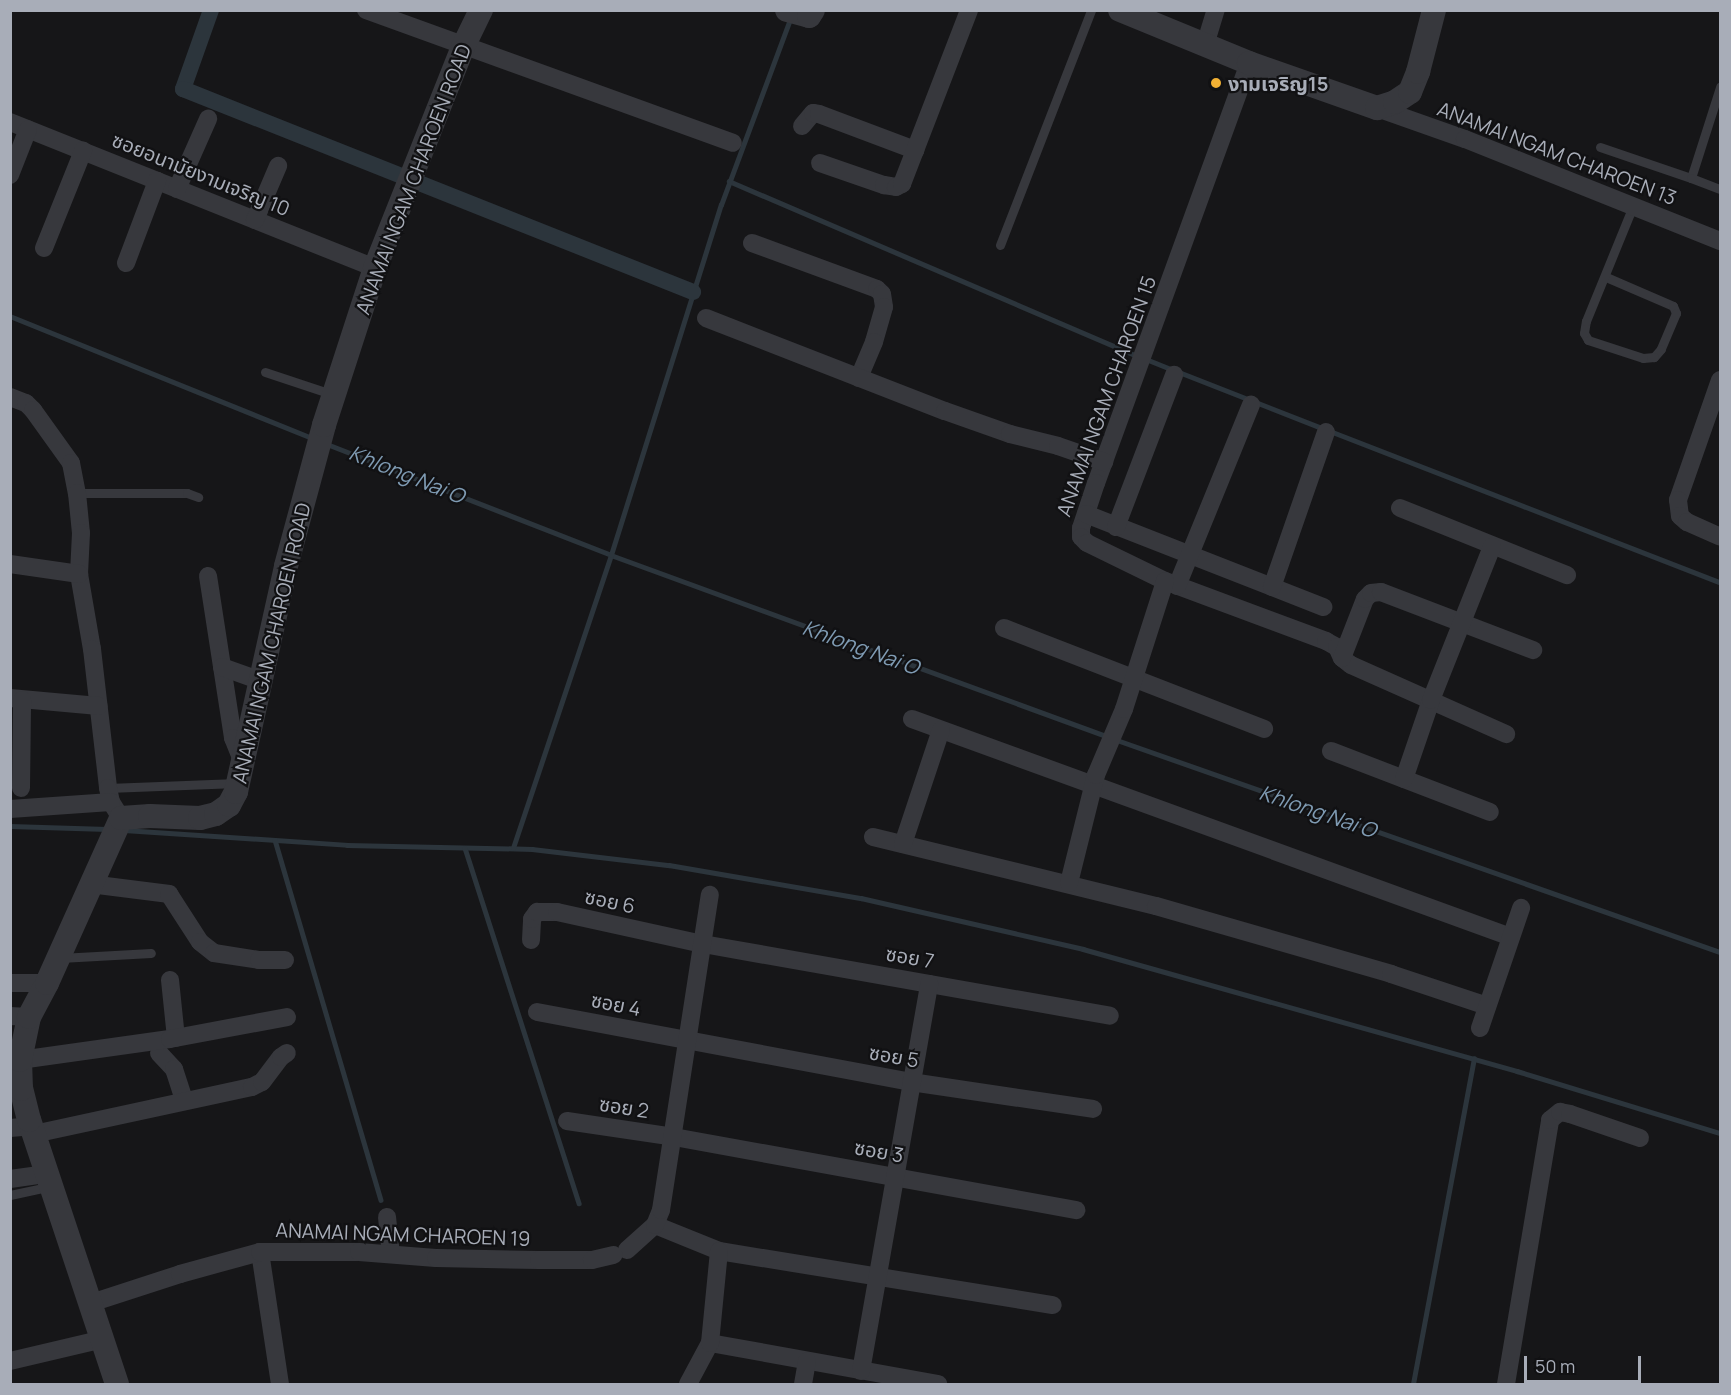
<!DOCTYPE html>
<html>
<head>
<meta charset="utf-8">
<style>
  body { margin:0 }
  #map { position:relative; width:1731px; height:1395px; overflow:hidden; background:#161618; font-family:Manrope,"Noto Sans Thai",sans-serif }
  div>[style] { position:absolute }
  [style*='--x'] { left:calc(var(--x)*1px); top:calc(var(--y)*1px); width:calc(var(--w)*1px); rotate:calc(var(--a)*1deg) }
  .stream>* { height:4.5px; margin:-2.25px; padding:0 2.25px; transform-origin:2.25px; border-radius:2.25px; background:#2c353c }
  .canal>* { height:16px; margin:-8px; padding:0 8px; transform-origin:8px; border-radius:8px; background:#2c353c }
  .service>* { height:9px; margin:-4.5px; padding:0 4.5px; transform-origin:4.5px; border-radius:4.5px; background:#37383d }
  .minor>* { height:18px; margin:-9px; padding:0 9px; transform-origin:9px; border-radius:9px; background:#37383d }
  .tertiary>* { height:24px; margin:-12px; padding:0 12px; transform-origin:12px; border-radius:12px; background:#37383d }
  .dots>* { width:16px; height:16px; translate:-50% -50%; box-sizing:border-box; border:3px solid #111113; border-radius:50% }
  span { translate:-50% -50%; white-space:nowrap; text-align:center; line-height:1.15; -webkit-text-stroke:4.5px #111113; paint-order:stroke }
  .poi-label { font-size:20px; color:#a8adb8; font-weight:700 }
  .left { translate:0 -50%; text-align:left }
  .street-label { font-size:20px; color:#a8adb8 }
  .water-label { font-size:21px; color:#7f9bb3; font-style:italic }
  .frame { position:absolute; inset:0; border:12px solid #a8adb8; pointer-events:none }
  .scale { position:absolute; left:1524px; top:1356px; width:117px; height:27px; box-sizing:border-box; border:3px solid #a8adb8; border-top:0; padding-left:8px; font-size:18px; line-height:21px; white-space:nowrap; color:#a8adb8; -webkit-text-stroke:4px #111113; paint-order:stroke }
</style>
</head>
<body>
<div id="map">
  <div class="stream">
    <div style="--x:729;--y:181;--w:445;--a:23.2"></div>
    <div style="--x:10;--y:316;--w:328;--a:22"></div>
    <div style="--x:1146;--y:359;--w:27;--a:22"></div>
    <div style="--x:1179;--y:372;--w:154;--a:21.4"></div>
    <div style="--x:1330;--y:431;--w:418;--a:21.2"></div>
    <div style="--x:327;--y:444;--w:305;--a:21.3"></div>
    <div style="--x:611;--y:555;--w:530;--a:20.08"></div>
    <div style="--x:1117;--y:740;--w:639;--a:19.37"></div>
    <div style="--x:10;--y:826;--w:97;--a:1.8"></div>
    <div style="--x:124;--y:830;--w:224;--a:3.8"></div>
    <div style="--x:347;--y:845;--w:185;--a:1.2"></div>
    <div style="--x:532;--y:849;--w:138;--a:6.7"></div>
    <div style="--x:669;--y:865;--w:195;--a:9.8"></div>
    <div style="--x:861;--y:898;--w:228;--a:12.9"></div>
    <div style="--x:1083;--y:949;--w:451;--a:15.7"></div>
    <div style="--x:1517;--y:1071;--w:212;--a:17"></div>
    <div style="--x:275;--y:840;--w:375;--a:73.6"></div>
    <div style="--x:465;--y:848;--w:373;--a:72.2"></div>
    <div style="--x:513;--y:848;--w:309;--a:-71.5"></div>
    <div style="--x:611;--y:555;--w:367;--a:-72.6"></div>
    <div style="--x:721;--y:205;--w:201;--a:-69.6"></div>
    <div style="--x:1413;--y:1384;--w:331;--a:-79.4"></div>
  </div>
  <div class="canal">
    <div style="--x:211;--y:10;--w:84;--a:109.5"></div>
    <div style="--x:183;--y:89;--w:549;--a:21.7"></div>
  </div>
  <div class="service">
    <div style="--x:1600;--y:147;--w:96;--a:18.8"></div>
    <div style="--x:1691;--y:178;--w:96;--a:-72.3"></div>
    <div style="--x:1691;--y:178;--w:31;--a:21"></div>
    <div style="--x:1000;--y:245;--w:252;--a:-68.8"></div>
    <div style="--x:1606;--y:277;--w:73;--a:23.4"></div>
    <div style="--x:1673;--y:306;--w:8;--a:67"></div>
    <div style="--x:1676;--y:313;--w:39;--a:113"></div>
    <div style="--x:1661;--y:349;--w:11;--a:131"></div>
    <div style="--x:1654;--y:357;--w:11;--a:175"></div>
    <div style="--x:1643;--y:358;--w:58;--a:-161.9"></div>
    <div style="--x:1588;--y:340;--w:8;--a:-120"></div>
    <div style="--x:1584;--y:333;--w:12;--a:-81"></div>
    <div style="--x:1586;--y:321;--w:124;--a:-67.8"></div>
    <div style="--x:265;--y:372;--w:73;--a:18.4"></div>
    <div style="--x:77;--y:493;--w:110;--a:0"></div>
    <div style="--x:187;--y:493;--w:12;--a:20"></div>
    <div style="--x:108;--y:788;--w:129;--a:-2.2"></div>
    <div style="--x:60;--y:958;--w:91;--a:-3.1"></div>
    <div style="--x:10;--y:1195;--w:40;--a:-12"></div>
  </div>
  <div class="minor">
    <div style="--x:366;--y:10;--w:390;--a:19.9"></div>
    <div style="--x:1205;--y:45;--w:37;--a:-73"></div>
    <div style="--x:1249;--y:63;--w:447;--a:110"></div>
    <div style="--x:1096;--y:483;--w:47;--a:108.4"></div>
    <div style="--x:1081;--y:528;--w:9;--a:90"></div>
    <div style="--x:1081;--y:537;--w:8;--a:45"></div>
    <div style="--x:1087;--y:543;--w:87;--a:26"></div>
    <div style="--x:1165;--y:581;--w:172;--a:20.4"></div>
    <div style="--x:1326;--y:641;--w:13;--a:29"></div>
    <div style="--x:1337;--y:647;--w:12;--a:66"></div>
    <div style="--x:1342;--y:658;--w:11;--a:38"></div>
    <div style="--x:1351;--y:665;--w:170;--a:24"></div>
    <div style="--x:1377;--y:108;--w:93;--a:19.4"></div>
    <div style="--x:1465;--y:139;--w:275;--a:21.8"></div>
    <div style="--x:10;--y:122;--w:393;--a:21.8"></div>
    <div style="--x:802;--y:126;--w:17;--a:-50"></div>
    <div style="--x:813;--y:113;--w:6;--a:9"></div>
    <div style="--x:819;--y:114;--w:103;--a:20.6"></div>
    <div style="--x:820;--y:163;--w:68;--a:19"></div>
    <div style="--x:884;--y:185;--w:12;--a:9"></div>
    <div style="--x:896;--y:187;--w:7;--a:-27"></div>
    <div style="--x:902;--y:184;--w:186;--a:-68.9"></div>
    <div style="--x:10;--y:175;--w:49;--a:-68.6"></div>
    <div style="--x:177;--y:189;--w:77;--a:-66.1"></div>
    <div style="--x:255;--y:220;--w:59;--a:-66.9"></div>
    <div style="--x:752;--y:243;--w:133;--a:20.2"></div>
    <div style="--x:877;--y:289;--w:7;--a:45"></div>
    <div style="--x:882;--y:294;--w:13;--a:81"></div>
    <div style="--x:884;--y:307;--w:36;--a:106"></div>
    <div style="--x:874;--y:342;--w:39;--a:113"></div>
    <div style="--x:44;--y:248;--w:105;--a:-68.1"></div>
    <div style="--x:126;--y:263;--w:88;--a:-69.3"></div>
    <div style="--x:706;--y:318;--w:256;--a:21.3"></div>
    <div style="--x:945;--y:411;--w:69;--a:19.5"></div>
    <div style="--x:1010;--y:434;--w:49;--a:14"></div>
    <div style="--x:1058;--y:446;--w:49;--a:19.2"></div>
    <div style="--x:1720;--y:380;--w:127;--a:109.3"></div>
    <div style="--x:1678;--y:500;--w:16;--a:83"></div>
    <div style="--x:1680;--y:516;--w:9;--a:41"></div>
    <div style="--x:1687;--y:522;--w:36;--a:24"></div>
    <div style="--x:10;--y:397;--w:17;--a:21"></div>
    <div style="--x:26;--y:403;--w:10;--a:45"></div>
    <div style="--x:33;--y:410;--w:65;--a:54.4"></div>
    <div style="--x:71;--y:463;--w:31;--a:79"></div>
    <div style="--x:77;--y:493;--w:40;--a:84.3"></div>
    <div style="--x:81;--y:533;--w:41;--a:92.8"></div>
    <div style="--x:79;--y:574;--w:76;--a:80.2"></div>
    <div style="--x:92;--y:649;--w:140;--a:83.4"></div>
    <div style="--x:108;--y:788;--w:14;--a:78"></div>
    <div style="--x:111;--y:802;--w:19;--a:58"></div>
    <div style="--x:1400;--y:508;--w:180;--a:21.9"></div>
    <div style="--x:1086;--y:514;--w:255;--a:21.4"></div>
    <div style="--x:1116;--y:527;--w:163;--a:-69.1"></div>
    <div style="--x:10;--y:564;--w:70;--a:8.2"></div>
    <div style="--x:208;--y:576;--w:164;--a:81.2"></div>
    <div style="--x:233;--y:738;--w:27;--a:68"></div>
    <div style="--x:1177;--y:586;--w:196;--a:-67.8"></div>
    <div style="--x:1272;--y:587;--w:164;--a:-70.8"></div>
    <div style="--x:1004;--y:628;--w:279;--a:21.2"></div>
    <div style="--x:1342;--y:658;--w:63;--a:-68.7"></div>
    <div style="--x:1365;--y:599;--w:8;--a:-45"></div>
    <div style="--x:1371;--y:593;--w:10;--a:-6"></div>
    <div style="--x:1381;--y:592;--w:163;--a:20.9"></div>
    <div style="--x:222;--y:667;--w:41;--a:19.7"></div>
    <div style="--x:10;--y:698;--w:89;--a:5.1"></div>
    <div style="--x:912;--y:719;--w:637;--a:20"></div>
    <div style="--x:1331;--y:751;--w:170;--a:21"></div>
    <div style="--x:1404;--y:779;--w:83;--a:-71.1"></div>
    <div style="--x:1431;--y:700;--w:165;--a:-68.3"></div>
    <div style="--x:21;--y:788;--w:88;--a:-89.3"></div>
    <div style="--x:10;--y:809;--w:101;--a:-4"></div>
    <div style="--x:873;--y:837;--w:291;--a:13.7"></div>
    <div style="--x:1156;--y:906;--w:245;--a:16.1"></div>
    <div style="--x:1391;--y:974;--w:101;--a:18.4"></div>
    <div style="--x:903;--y:844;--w:120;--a:-71.6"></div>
    <div style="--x:1069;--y:883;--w:111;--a:-76"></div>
    <div style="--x:1096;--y:775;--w:72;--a:-67"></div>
    <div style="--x:1124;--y:709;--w:134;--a:-72.2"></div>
    <div style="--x:90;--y:884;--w:80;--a:7.2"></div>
    <div style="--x:169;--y:894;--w:57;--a:57.1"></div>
    <div style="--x:200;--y:942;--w:18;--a:38"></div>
    <div style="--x:214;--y:953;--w:46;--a:8.8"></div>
    <div style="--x:259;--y:960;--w:26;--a:0"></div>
    <div style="--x:531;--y:940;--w:21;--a:-87"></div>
    <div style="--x:532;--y:919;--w:9;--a:-54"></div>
    <div style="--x:537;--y:912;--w:20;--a:0"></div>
    <div style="--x:557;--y:912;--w:149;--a:12.4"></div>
    <div style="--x:703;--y:944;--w:413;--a:10"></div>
    <div style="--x:170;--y:980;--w:58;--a:84.1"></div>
    <div style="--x:10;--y:983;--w:37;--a:0"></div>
    <div style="--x:537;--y:1012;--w:380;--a:10.6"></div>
    <div style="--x:911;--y:1082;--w:184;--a:8.4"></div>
    <div style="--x:10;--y:1016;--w:19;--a:3"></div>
    <div style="--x:1480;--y:1028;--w:127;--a:-71.1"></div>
    <div style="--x:159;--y:1053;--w:22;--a:47"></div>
    <div style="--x:174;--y:1069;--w:33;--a:72"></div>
    <div style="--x:20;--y:1060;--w:151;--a:-8"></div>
    <div style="--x:170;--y:1039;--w:119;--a:-10.6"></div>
    <div style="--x:567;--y:1121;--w:108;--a:8.5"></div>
    <div style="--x:674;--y:1137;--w:409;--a:10.3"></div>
    <div style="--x:10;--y:1128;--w:21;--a:-5"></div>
    <div style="--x:34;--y:1134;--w:223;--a:-12.2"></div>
    <div style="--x:252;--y:1087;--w:11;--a:-27"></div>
    <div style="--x:262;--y:1082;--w:31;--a:-53"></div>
    <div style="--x:281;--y:1057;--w:7;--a:-34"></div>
    <div style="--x:10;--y:1179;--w:37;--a:-8"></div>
    <div style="--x:387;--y:1217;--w:37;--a:84"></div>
    <div style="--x:655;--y:1225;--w:69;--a:22.1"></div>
    <div style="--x:719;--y:1251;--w:338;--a:9.2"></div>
    <div style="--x:627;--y:1250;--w:38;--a:-42"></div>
    <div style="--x:655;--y:1225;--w:16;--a:-68"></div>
    <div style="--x:661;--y:1210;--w:319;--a:-81.2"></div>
    <div style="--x:260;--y:1252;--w:134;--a:81.4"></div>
    <div style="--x:91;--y:1303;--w:94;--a:-18"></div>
    <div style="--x:180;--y:1274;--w:83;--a:-15.4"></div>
    <div style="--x:260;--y:1252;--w:99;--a:0"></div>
    <div style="--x:359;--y:1252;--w:77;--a:4.5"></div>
    <div style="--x:436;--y:1258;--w:103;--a:1.1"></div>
    <div style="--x:539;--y:1260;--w:53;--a:0"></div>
    <div style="--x:592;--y:1260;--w:22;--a:-13"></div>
    <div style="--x:710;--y:1343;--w:232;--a:10.2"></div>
    <div style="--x:10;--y:1361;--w:96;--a:-13.3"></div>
    <div style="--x:861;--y:1371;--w:393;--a:-80"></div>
    <div style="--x:688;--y:1384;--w:47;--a:-61.8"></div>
    <div style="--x:710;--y:1343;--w:92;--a:-84.4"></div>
    <div style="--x:803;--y:1384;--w:23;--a:-80"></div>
    <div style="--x:1506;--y:1384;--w:268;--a:-80.5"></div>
    <div style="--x:1550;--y:1120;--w:13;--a:-39"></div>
    <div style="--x:1560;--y:1112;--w:10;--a:11"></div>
    <div style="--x:1570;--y:1114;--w:74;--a:18.9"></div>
  </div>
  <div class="tertiary">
    <div style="--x:787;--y:10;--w:23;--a:15"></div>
    <div style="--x:809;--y:16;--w:7;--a:-56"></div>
    <div style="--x:1120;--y:10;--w:139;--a:22.3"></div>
    <div style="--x:1249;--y:63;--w:136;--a:19.4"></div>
    <div style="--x:1377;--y:108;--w:19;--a:-18"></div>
    <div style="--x:1395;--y:102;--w:18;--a:-34"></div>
    <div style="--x:1410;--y:92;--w:22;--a:-68"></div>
    <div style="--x:1418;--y:72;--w:64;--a:-75.5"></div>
    <div style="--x:117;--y:1384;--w:278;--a:-108.4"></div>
    <div style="--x:29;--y:1120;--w:32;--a:-104"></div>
    <div style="--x:21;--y:1089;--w:29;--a:-92"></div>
    <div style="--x:20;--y:1060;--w:44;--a:-78.2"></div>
    <div style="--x:29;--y:1017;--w:38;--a:-62"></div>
    <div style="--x:47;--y:983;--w:181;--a:-65.8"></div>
    <div style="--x:121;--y:818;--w:29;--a:-4"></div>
    <div style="--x:150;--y:816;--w:50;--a:2.3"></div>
    <div style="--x:200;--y:818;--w:16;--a:-14"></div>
    <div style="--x:216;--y:814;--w:16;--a:-35"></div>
    <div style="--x:229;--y:805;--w:15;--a:-62"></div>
    <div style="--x:236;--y:792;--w:231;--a:-77.5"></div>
    <div style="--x:286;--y:566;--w:146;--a:-74.9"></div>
    <div style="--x:324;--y:425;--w:165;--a:-72"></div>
    <div style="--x:375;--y:268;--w:238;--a:-68.3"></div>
    <div style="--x:463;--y:47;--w:41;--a:-64.1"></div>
  </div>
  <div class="dots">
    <div style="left:1216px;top:83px;background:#f2b134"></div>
  </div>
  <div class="poi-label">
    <span class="left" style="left:1228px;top:83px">งามเจริญ15</span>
  </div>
  <div class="street-label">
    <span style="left:1557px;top:153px;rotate:21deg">ANAMAI NGAM CHAROEN 13</span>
    <span style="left:201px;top:174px;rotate:22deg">ซอยอนามัยงามเจริญ 10</span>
    <span style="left:413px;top:179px;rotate:-69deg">ANAMAI NGAM CHAROEN ROAD</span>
    <span style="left:1106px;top:396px;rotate:-70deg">ANAMAI NGAM CHAROEN 15</span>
    <span style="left:271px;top:643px;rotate:-77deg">ANAMAI NGAM CHAROEN ROAD</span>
    <span style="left:610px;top:901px;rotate:12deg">ซอย 6</span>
    <span style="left:910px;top:957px;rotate:10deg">ซอย 7</span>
    <span style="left:616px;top:1004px;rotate:11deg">ซอย 4</span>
    <span style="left:894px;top:1056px;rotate:10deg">ซอย 5</span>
    <span style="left:624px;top:1107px;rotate:9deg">ซอย 2</span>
    <span style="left:879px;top:1151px;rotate:10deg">ซอย 3</span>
    <span style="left:403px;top:1234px;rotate:2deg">ANAMAI NGAM CHAROEN 19</span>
  </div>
  <div class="water-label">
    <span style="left:407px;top:474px;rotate:22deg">Khlong Nai O</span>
    <span style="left:861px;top:647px;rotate:20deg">Khlong Nai O</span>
    <span style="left:1318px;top:811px;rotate:19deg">Khlong Nai O</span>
  </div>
  <div class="frame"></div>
  <div class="scale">50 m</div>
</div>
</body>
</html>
